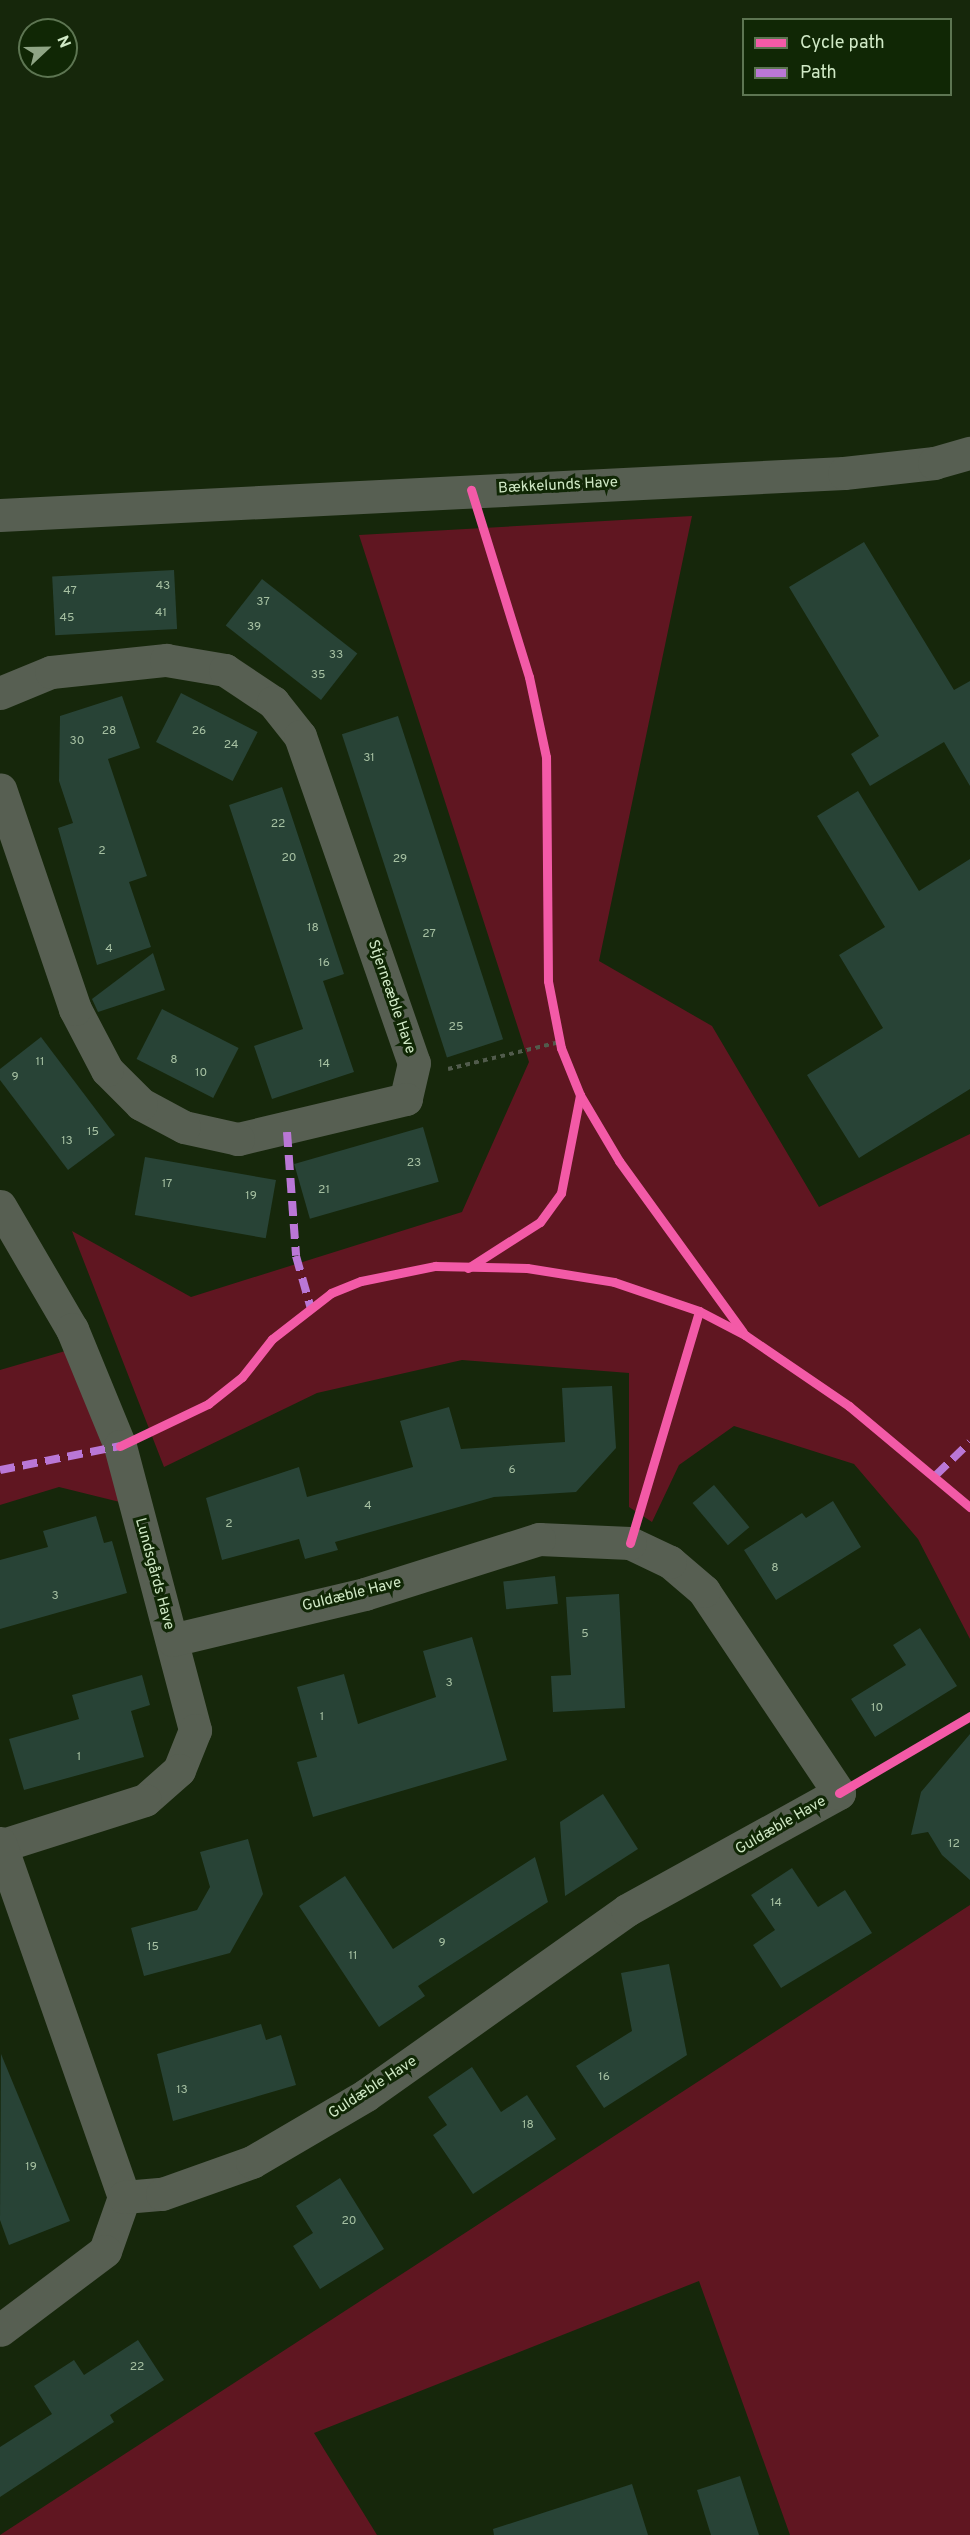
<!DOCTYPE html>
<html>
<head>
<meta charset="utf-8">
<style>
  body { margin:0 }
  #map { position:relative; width:970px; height:2535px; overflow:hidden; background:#16270b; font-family:Overpass,sans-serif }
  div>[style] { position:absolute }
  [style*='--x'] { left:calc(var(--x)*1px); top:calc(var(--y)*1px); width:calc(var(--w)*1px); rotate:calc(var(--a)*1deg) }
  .green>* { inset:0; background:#601621 }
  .building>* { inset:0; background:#284336; transform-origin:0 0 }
  .path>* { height:4px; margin-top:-2px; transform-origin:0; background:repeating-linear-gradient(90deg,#515b4c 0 4.5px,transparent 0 9px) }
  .street>* { height:33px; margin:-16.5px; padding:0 16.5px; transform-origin:16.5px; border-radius:16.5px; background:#575f52 }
  .quiet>* { height:8px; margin-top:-4px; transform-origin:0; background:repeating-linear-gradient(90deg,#ba77d6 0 15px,transparent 0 23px) }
  .cycleway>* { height:9px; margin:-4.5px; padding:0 4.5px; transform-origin:4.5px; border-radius:4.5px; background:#f35aa7 }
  span { translate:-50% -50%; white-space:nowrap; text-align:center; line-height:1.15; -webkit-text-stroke:6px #102705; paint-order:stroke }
  .number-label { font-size:12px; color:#a6c0a2 }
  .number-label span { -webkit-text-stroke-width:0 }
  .street-label { font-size:15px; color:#d0e9c6 }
  .legend { position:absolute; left:742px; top:18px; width:210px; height:78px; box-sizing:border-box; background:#102705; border:2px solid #5d7552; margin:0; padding:8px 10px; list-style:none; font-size:18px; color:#d0e9c6 }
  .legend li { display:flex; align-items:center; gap:12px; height:30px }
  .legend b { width:30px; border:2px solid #5d7552 }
  .north { position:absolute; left:18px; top:18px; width:60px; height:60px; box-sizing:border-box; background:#102705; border:2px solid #5d7552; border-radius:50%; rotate:68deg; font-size:16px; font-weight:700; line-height:24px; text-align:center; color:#d0e9c6 }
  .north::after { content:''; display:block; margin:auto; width:21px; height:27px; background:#8fa585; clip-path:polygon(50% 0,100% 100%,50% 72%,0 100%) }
</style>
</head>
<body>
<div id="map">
  <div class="green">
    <div style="clip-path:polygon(692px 516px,599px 961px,712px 1026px,819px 1207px,970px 1134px,970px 1639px,918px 1539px,854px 1464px,734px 1426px,679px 1465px,652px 1522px,629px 1507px,629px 1373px,462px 1360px,317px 1393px,164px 1467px,72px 1231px,191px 1297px,462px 1212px,529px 1062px,359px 535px)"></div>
    <div style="clip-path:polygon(79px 1347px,136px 1506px,59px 1487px,0 1505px,0 1370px)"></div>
    <div style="clip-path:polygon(970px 1905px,970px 2535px,790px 2535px,699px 2281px,314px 2433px,377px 2535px,0 2535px)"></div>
  </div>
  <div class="building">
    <div style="clip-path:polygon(864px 542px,954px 690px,970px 681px,970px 786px,944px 742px,870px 786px,851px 754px,879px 736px,789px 587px)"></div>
    <div style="left:174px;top:570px;width:59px;height:122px;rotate:87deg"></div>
    <div style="left:262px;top:579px;width:121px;height:59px;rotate:38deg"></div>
    <div style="left:181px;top:693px;width:86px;height:55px;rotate:27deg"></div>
    <div style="clip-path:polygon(122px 696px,140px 748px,108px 759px,147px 876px,129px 882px,151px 947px,97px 965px,58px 828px,73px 823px,59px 781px,60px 716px)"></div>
    <div style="left:398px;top:716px;width:340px;height:59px;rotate:72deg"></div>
    <div style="clip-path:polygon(282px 787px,344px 974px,323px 981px,354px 1072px,272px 1099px,254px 1046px,303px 1029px,229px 805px)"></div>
    <div style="clip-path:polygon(858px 791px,919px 891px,970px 859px,970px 1089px,859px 1158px,807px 1075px,883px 1028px,839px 955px,885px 927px,817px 816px)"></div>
    <div style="clip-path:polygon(153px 953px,165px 990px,98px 1012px,92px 999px)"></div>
    <div style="left:162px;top:1009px;width:86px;height:56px;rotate:27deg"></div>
    <div style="clip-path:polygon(41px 1037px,115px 1135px,68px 1170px,0 1080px,0 1069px)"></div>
    <div style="left:423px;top:1127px;width:57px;height:134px;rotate:74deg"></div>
    <div style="left:145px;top:1157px;width:133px;height:59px;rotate:10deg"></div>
    <div style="clip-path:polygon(612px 1386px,616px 1448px,576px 1492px,494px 1497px,335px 1542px,338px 1550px,305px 1559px,299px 1539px,222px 1560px,206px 1498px,299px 1467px,307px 1497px,413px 1467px,400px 1421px,449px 1407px,461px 1449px,565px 1442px,562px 1388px)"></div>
    <div style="left:714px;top:1485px;width:55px;height:28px;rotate:50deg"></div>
    <div style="clip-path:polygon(833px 1501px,861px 1547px,776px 1600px,744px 1550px,802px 1513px,806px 1518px)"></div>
    <div style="clip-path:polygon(96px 1516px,104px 1543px,112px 1541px,127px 1593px,0 1629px,0 1560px,48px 1547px,43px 1531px)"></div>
    <div style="left:555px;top:1576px;width:28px;height:52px;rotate:84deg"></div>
    <div style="clip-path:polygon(619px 1594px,625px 1708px,553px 1712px,551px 1676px,571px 1675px,566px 1597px)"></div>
    <div style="clip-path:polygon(920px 1628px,957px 1686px,875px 1737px,851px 1699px,906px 1665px,893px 1645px)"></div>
    <div style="clip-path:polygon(472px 1637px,507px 1760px,313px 1817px,297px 1762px,317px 1757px,297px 1687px,344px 1674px,358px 1724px,436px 1697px,423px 1651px)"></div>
    <div style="clip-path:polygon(142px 1675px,150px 1705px,131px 1711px,144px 1757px,24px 1790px,9px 1739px,79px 1719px,72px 1695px)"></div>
    <div style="clip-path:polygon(970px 1734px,970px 1880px,942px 1855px,928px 1832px,911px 1835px,921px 1792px)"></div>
    <div style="clip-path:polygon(603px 1794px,638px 1849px,565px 1896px,560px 1822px)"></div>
    <div style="clip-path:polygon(248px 1839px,263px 1894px,230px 1953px,144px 1976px,131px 1928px,197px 1910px,210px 1887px,200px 1852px)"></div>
    <div style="clip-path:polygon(535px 1857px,548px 1902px,418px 1986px,425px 1996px,379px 2027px,299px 1906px,345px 1876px,393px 1949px)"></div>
    <div style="clip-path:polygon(792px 1868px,818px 1907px,845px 1890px,872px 1933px,781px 1988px,753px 1945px,775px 1930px,751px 1895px)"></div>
    <div style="clip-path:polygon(669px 1964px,687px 2055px,604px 2108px,576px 2066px,632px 2031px,621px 1973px)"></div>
    <div style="clip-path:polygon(261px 2024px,266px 2040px,281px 2035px,296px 2085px,173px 2121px,157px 2054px)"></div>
    <div style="clip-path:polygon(1px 2054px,70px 2221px,9px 2245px,0 2220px)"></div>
    <div style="clip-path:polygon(472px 2067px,501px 2112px,527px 2095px,556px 2139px,473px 2194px,433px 2135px,447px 2125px,428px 2097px)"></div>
    <div style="clip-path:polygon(340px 2178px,384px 2249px,320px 2289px,293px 2246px,313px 2233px,296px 2206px)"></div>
    <div style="clip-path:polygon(138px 2340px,164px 2380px,110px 2415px,114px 2422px,0 2497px,0 2447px,52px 2414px,34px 2386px,74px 2360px,84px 2375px)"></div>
    <div style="clip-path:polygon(740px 2476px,759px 2535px,711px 2535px,697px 2490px)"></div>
    <div style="clip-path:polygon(632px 2484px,648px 2535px,494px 2535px,493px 2529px)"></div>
  </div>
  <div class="path">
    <div style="--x:448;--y:1069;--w:115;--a:-13.6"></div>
  </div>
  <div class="street">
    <div style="--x:0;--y:515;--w:845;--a:-2.85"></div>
    <div style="--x:844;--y:473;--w:91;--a:-6.3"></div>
    <div style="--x:934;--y:463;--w:37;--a:-16"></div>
    <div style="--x:0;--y:693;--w:55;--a:-22.4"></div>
    <div style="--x:51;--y:672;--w:116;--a:-6"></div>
    <div style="--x:166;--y:660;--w:60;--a:9.6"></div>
    <div style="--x:225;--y:670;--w:58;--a:33.7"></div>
    <div style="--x:273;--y:702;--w:43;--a:51.5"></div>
    <div style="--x:300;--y:736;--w:346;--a:70.8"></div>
    <div style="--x:414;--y:1063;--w:37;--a:103"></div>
    <div style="--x:406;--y:1099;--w:173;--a:166.6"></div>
    <div style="--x:238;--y:1139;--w:55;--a:-167.5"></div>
    <div style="--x:184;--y:1127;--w:49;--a:-151.9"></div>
    <div style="--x:141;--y:1104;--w:48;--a:-135"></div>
    <div style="--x:107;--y:1070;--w:69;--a:-117.7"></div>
    <div style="--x:75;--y:1009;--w:232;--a:-108.8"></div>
    <div style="--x:0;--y:1206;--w:143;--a:59.7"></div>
    <div style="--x:72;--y:1329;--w:126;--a:67.7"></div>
    <div style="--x:120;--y:1446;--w:294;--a:75.2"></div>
    <div style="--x:195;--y:1730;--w:43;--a:111.8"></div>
    <div style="--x:179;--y:1770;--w:45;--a:138.6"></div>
    <div style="--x:145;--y:1800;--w:152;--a:162.4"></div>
    <div style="--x:0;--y:1843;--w:375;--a:70.7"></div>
    <div style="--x:124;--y:2197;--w:57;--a:109.4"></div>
    <div style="--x:105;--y:2251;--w:131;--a:143"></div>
    <div style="--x:124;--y:2197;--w:38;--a:-5"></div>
    <div style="--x:162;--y:2194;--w:96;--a:-19.6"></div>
    <div style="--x:252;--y:2162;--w:132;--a:-30.4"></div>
    <div style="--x:366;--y:2095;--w:320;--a:-35.3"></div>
    <div style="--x:627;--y:1910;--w:242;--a:-28.9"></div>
    <div style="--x:839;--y:1793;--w:243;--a:-123.8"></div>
    <div style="--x:704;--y:1591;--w:45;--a:-139.5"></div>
    <div style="--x:670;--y:1562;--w:44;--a:-154.6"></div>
    <div style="--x:630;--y:1543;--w:91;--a:-177.5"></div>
    <div style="--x:539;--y:1539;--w:182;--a:162.5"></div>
    <div style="--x:365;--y:1594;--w:198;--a:166.6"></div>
  </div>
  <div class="quiet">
    <div style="--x:287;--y:1132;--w:124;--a:85.8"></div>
    <div style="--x:296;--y:1256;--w:55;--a:74.2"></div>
    <div style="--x:0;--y:1470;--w:122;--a:-11.3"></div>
    <div style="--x:936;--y:1475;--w:47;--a:-44.1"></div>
  </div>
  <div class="cycleway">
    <div style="--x:580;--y:1095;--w:77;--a:59.4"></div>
    <div style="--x:619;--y:1161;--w:211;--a:54.1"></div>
    <div style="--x:468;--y:1268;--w:85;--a:-32.6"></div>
    <div style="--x:540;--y:1222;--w:36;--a:-54"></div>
    <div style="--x:561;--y:1193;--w:100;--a:-79"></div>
    <div style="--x:580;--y:1095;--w:51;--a:-112"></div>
    <div style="--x:561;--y:1048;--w:68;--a:-101"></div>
    <div style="--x:548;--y:981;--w:224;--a:-90.5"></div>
    <div style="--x:546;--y:757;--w:82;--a:-102"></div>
    <div style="--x:529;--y:677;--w:196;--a:-107.2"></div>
    <div style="--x:120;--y:1446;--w:98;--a:-25.5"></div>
    <div style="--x:208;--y:1404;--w:43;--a:-38.5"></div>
    <div style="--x:242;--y:1377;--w:48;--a:-51.7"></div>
    <div style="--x:272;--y:1339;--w:75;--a:-37.9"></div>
    <div style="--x:331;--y:1293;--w:32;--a:-22"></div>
    <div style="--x:361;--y:1281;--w:76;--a:-11.5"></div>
    <div style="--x:435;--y:1266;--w:92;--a:1.2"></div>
    <div style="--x:527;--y:1268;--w:88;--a:9.1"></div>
    <div style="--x:614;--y:1282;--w:90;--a:18.8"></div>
    <div style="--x:699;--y:1311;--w:52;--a:27.6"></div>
    <div style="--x:745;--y:1335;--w:126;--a:34.3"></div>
    <div style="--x:849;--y:1406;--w:158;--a:39.9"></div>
    <div style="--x:630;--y:1543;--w:242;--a:-73.4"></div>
    <div style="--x:839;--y:1793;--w:152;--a:-30.4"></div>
  </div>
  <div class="number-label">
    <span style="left:163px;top:587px">43</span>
    <span style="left:70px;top:592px">47</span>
    <span style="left:263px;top:603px">37</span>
    <span style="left:161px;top:614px">41</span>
    <span style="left:67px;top:619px">45</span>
    <span style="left:254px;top:628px">39</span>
    <span style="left:336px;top:656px">33</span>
    <span style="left:318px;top:676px">35</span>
    <span style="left:109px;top:732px">28</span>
    <span style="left:199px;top:732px">26</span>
    <span style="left:77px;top:742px">30</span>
    <span style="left:231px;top:746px">24</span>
    <span style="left:369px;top:759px">31</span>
    <span style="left:278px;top:825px">22</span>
    <span style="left:102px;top:852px">2</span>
    <span style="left:289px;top:859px">20</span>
    <span style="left:400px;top:860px">29</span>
    <span style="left:313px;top:929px">18</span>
    <span style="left:429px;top:935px">27</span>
    <span style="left:109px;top:950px">4</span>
    <span style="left:324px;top:964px">16</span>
    <span style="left:456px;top:1028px">25</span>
    <span style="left:174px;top:1061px">8</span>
    <span style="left:40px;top:1063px">11</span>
    <span style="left:324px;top:1065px">14</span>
    <span style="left:201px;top:1074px">10</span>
    <span style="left:15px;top:1078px">9</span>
    <span style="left:93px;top:1133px">15</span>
    <span style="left:67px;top:1142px">13</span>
    <span style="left:414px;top:1164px">23</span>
    <span style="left:167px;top:1185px">17</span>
    <span style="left:324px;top:1191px">21</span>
    <span style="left:251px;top:1197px">19</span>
    <span style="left:512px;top:1471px">6</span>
    <span style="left:368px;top:1507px">4</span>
    <span style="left:229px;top:1525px">2</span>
    <span style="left:775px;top:1569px">8</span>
    <span style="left:55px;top:1597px">3</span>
    <span style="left:585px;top:1635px">5</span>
    <span style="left:449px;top:1684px">3</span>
    <span style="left:877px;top:1709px">10</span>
    <span style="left:322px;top:1718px">1</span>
    <span style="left:79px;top:1758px">1</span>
    <span style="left:954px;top:1845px">12</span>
    <span style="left:776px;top:1904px">14</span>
    <span style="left:442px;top:1944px">9</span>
    <span style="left:153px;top:1948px">15</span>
    <span style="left:353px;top:1957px">11</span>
    <span style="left:604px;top:2078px">16</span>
    <span style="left:182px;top:2091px">13</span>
    <span style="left:528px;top:2126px">18</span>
    <span style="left:31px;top:2168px">19</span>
    <span style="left:349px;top:2222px">20</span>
    <span style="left:137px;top:2368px">22</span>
  </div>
  <div class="street-label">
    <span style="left:558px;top:486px;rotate:-3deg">Bækkelunds Have</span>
    <span style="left:391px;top:997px;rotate:71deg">Stjerneæble Have</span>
    <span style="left:154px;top:1574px;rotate:75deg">Lundsgårds Have</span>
    <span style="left:352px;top:1595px;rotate:-14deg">Guldæble Have</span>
    <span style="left:781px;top:1826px;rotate:-30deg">Guldæble Have</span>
    <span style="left:373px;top:2088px;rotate:-33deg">Guldæble Have</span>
  </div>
  <ul class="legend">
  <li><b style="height:8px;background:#f35aa7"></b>Cycle path</li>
  <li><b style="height:8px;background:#ba77d6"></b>Path</li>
  </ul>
  <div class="north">N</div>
</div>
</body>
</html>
